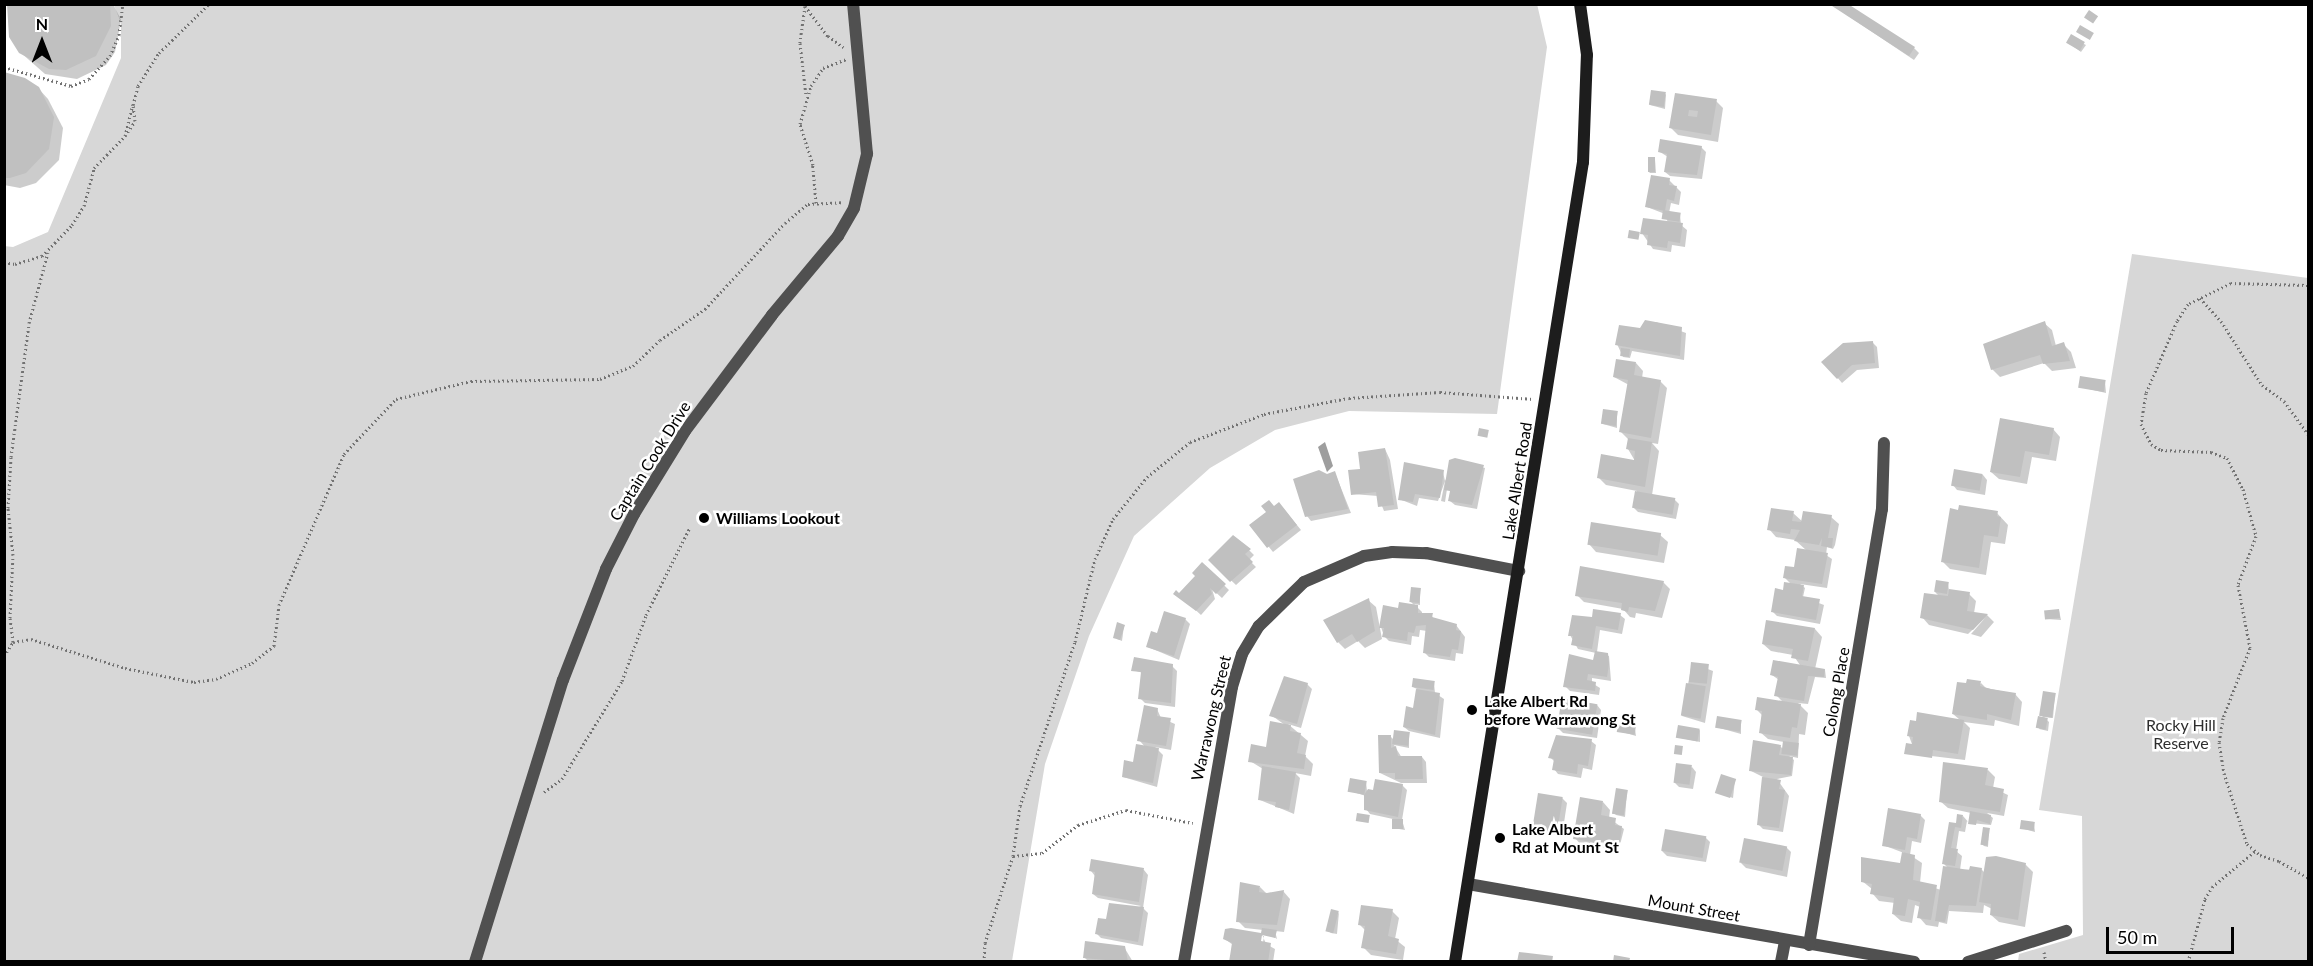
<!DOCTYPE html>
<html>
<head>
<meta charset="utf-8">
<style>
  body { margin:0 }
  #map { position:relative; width:2313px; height:966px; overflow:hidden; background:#fff; font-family:Lato,sans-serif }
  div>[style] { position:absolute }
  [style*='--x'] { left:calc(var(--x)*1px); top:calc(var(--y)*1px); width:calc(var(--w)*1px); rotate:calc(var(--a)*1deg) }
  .green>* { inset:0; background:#d7d7d7 }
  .water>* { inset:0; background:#9e9e9e }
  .shadow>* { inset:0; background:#0003 }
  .building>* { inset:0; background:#c0c0c0; transform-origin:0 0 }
  .path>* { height:3px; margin-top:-1.5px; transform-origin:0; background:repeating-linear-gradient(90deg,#727272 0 1.5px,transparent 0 4.5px) }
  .minor>* { height:12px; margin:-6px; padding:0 6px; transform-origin:6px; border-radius:6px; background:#505050 }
  .secondary>* { height:12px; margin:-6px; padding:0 6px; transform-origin:6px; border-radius:6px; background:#1d1d1d }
  .dots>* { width:16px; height:16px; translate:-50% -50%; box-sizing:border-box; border:3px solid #fff; border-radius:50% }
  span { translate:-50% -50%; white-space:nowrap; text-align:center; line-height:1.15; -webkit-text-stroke:5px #fff; paint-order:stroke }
  .street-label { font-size:16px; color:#000 }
  .poi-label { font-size:16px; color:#000; font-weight:700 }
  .left { translate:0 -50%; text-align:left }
  .park-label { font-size:16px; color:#2e2e2e }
  .frame { position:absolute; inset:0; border:6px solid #000; pointer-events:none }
  .north { position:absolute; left:12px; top:12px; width:60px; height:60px; -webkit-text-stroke:4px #fff; paint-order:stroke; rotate:0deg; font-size:16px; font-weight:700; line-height:24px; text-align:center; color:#000 }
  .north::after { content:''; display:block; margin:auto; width:21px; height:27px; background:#000; clip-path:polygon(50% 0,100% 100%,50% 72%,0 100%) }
  .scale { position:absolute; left:2106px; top:927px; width:128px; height:27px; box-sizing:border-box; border:3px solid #000; border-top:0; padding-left:8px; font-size:18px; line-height:21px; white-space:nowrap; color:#000; -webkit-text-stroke:4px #fff; paint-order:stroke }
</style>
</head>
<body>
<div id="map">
  <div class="green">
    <div style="clip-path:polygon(1537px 4px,1547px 47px,1497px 414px,1349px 411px,1275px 430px,1210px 468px,1134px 536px,1089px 636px,1045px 764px,1012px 961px,5px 961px,4px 246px,13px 247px,48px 232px,121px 58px,121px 23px,114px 5px)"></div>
    <div style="clip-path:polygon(2132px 254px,2308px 278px,2308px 961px,2018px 961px,2019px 954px,2083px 935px,2082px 816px,2039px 810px)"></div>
  </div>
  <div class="water">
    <div style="clip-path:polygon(1325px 442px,1333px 466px,1327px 472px,1318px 447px)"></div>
  </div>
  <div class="shadow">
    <div style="clip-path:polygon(9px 4px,113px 4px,121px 20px,115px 52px,106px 65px,77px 79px,45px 74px,20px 52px,11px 37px)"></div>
    <div style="clip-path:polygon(1832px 5px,1914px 48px,1919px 53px,1914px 60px)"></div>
    <div style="clip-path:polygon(2070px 44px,2084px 44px,2086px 45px,2081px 52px)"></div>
    <div style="clip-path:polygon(4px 74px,38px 88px,48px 99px,63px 128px,59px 160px,36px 183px,20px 188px,4px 185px)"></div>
    <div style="clip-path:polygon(1666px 94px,1665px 109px,1650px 105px)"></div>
    <div style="clip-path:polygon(1677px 94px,1716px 101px,1723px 108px,1718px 142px,1678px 135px,1671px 128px)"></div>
    <div style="clip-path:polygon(1701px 147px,1706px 152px,1702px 179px,1670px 176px,1665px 172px,1668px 157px,1660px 152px)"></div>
    <div style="clip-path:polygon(1655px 159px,1656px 173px,1650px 173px,1648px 171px)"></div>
    <div style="clip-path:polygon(1669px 180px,1681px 192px,1679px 205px,1671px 203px,1669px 213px,1680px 215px,1681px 225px,1687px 230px,1685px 247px,1672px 245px,1671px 252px,1653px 249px,1642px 233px,1668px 223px,1665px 214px,1647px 207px)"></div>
    <div style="clip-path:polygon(1656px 322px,1686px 333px,1684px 360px,1632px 351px,1630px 358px,1623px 357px,1617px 344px,1642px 330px,1643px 324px)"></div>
    <div style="clip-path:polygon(2044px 323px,2052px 330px,2056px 346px,2063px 344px,2071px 352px,2076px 368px,2052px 371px,2044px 363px,2000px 377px,1992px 369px)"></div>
    <div style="clip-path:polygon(1873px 343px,1877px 347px,1879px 368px,1857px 370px,1842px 383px,1824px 362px)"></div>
    <div style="clip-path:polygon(1636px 363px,1643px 371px,1642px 378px,1660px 381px,1667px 388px,1658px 444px,1652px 443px,1659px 451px,1652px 495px,1674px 499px,1679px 504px,1676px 519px,1638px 512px,1634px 508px,1637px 491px,1606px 485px,1599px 478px,1635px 461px,1628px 449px,1628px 439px,1621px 432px,1629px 385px,1614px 377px)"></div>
    <div style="clip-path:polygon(2105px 382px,2106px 393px,2080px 387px)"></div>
    <div style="clip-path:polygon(1617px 413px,1617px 428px,1603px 424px)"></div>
    <div style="clip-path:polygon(2053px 429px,2060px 437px,2056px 461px,2032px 457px,2027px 484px,1999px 479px,1991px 472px)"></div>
    <div style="clip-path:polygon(1385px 449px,1390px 460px,1398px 509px,1384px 511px,1378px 496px,1352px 494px,1361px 470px)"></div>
    <div style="clip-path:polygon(1456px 460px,1485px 468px,1477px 509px,1455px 505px,1450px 501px,1457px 494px,1447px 489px,1445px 502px,1441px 501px,1445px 481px)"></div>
    <div style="clip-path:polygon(1956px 470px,1983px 475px,1987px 480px,1985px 495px,1957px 490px,1953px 485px)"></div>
    <div style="clip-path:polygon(1443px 472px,1445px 481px,1438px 501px,1419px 498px,1417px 506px,1399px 499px)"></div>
    <div style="clip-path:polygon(1335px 473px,1351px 513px,1311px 521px,1307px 516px,1327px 475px)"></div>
    <div style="clip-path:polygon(1274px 508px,1283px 508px,1301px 530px,1273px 552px,1251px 525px)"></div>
    <div style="clip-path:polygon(1793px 513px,1803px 522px,1831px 517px,1839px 524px,1835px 545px,1833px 549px,1827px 547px,1826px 555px,1832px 559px,1827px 588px,1800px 584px,1805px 588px,1803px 597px,1824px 605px,1820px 624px,1777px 616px,1772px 611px,1791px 584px,1784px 577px,1795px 569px,1807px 551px,1795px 540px,1776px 537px,1769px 529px)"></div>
    <div style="clip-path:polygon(1997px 513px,2008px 525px,2005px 544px,1991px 542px,1986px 575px,1950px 569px,1943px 562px)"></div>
    <div style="clip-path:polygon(1660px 535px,1668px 542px,1664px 563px,1596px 552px,1589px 544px)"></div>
    <div style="clip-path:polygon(1240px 541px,1254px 555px,1249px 560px,1256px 567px,1236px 585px,1216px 566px)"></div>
    <div style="clip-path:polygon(1202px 564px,1229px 590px,1222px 598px,1212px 589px,1215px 599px,1201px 615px,1179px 595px,1197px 576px)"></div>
    <div style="clip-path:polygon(1663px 582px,1670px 589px,1662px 618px,1636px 613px,1635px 618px,1630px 617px,1623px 609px,1584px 602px,1577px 595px)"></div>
    <div style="clip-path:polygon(1948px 584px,1949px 590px,1969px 594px,1976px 601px,1974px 613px,1987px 615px,1994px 622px,1981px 637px,1971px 634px,1985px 618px,1968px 634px,1929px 625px,1922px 617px,1940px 597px,1935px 592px)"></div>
    <div style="clip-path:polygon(1420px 590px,1420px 605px,1414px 604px,1422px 612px,1422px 620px,1432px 615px,1433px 619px,1456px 625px,1465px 637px,1463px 654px,1456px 653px,1455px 661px,1429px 657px,1424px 652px,1427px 631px,1420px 630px,1419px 637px,1412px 636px,1411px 645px,1389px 641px,1384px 636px,1381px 627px,1399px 609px,1416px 607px,1410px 601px)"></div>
    <div style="clip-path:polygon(1368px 600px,1376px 607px,1382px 639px,1365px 648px,1358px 641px,1345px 649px,1338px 642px)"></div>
    <div style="clip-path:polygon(2059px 610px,2061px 620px,2046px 619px)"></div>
    <div style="clip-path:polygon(1620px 615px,1625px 619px,1622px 634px,1600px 630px,1597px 652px,1609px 656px,1611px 681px,1592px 678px,1592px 683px,1600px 688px,1599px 695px,1570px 691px,1565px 686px,1594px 662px,1596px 653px,1578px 649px,1570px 635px,1593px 618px)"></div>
    <div style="clip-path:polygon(1185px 619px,1190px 624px,1179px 660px,1148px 647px,1158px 635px)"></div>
    <div style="clip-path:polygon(1124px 626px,1122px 641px,1117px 639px)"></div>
    <div style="clip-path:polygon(1815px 629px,1822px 637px,1815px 669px,1825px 670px,1826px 678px,1815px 677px,1808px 704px,1798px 703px,1808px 713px,1805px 735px,1799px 734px,1798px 758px,1789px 756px,1794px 760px,1792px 776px,1777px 779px,1789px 796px,1783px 832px,1763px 829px,1758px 824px,1763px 777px,1751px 771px,1780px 746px,1783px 749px,1784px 742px,1768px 739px,1760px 732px,1763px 716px,1757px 710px,1784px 703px,1776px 695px,1779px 680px,1772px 675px,1800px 665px,1793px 655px,1771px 651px,1763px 644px)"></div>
    <div style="clip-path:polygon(1692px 663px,1713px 671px,1705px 723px,1682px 716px)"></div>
    <div style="clip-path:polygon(1172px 666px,1177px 671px,1175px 707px,1145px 703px,1140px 698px,1143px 673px,1133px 670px)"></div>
    <div style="clip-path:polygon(1434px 683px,1435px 693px,1444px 699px,1440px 738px,1409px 731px,1404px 727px,1414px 709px,1417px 689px,1413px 687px)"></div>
    <div style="clip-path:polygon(1981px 683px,1986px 688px,2015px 694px,2022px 702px,2019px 726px,1995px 720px,1994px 726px,1964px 722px,1970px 728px,1965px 760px,1906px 753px,1913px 747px,1909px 736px,1960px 720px,1953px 714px)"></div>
    <div style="clip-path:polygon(1307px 684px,1312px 689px,1301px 728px,1288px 724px,1308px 741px,1305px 756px,1313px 764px,1311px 776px,1295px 773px,1300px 778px,1294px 814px,1260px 800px,1263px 769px,1250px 761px,1267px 748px,1285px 725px,1271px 715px)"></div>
    <div style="clip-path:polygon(2055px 694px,2053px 718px,2044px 717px,2049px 722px,2048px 731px,2039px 729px,2045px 719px,2040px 714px)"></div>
    <div style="clip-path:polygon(1597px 705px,1601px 710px,1597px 738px,1563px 733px,1558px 728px)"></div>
    <div style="clip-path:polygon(1157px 709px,1161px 718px,1175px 724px,1171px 750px,1155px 747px,1163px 755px,1157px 787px,1123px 777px,1146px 748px,1139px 740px)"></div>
    <div style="clip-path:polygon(1741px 722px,1741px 734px,1716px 727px)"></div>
    <div style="clip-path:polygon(1635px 729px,1636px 736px,1619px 731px)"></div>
    <div style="clip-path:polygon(1700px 730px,1700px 742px,1677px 737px)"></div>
    <div style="clip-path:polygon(1409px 733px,1409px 748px,1394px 745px,1402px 758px,1422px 757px,1426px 762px,1427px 783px,1401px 783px,1380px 773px,1390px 736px,1394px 740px)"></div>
    <div style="clip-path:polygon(1591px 741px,1596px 745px,1592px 770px,1583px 768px,1581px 778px,1558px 774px,1554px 769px,1555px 762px,1550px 757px)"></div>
    <div style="clip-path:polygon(1692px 767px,1696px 772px,1693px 789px,1679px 787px,1674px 782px)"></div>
    <div style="clip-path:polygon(1988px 770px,1995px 777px,1993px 788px,2008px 795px,2004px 816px,1987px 813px,1993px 818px,1991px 825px,1970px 823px,1971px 813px,1948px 808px,1940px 801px)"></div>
    <div style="clip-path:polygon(1735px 780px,1733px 798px,1718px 793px)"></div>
    <div style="clip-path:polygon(1366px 782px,1367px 791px,1402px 785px,1407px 790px,1402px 820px,1405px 830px,1393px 828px,1393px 819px,1370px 814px,1366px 809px,1366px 796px,1350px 791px)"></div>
    <div style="clip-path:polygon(1627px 792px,1625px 817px,1616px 815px,1614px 813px)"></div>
    <div style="clip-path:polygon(1562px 798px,1567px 803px,1562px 836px,1539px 832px,1534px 827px)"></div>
    <div style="clip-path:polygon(1603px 802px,1610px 810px,1609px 818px,1624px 829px,1619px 849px,1582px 846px,1575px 838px)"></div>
    <div style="clip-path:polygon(1920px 815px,1925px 820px,1921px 843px,1912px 841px,1910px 855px,1922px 863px,1920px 883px,1941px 890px,1949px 869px,1943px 863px,1950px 824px,1957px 825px,1963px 816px,1970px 824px,1967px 821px,1965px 832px,1959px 831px,1956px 851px,1962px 856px,1960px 870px,1981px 869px,1985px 873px,2026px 865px,2033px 872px,2025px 927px,1999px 922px,1991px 915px,1992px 909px,1984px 905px,1983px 913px,1949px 911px,1947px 924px,1939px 922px,1938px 927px,1926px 925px,1919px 917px,1920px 907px,1915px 905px,1912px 923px,1901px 921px,1893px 914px,1895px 903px,1879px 901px,1872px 893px,1872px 889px,1862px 881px,1902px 865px,1904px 853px,1883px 845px)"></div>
    <div style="clip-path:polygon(2034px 824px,2035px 832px,2021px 828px)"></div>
    <div style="clip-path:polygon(1989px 830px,1988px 847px,1984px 846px,1982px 844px)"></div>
    <div style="clip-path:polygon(1705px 837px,1710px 842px,1706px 862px,1667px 856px,1662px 851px)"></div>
    <div style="clip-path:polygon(1786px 847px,1791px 852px,1787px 877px,1746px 868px,1741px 863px)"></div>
    <div style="clip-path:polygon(1144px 870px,1148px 875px,1143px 908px,1148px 913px,1143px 946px,1101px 938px,1097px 934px,1107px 921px,1141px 906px,1098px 898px,1093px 894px,1095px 876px,1091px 871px)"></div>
    <div style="clip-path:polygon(1260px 887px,1268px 895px,1283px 891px,1290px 899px,1284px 932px,1275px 931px,1277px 939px,1263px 930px,1245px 928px,1238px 921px)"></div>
    <div style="clip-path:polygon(1392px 911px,1399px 918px,1395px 939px,1405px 947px,1403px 960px,1371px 955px,1363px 947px,1366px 931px,1360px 925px)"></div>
    <div style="clip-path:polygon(1339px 912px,1337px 934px,1331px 933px,1329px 931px)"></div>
    <div style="clip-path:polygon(evenodd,1262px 934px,1266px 944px,1275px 949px,1273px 962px,1231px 962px,1233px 945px,1225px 939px,1262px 934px,1261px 936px,1264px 936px,1262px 949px,1259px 949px,1261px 936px)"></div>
    <div style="clip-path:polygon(1124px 947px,1133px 962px,1089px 962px,1084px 957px)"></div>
  </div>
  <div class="building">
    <div style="clip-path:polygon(7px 4px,110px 4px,111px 26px,96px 56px,66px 70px,49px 69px,19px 53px,9px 37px)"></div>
    <div style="clip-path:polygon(1829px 4px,1848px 4px,1915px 47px,1909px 56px)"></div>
    <div style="left:2089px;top:10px;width:11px;height:9px;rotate:34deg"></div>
    <div style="left:2080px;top:25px;width:16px;height:8px;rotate:30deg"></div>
    <div style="left:2071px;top:34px;width:16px;height:10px;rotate:30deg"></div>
    <div style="clip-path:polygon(4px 72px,25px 78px,39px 87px,54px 117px,49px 149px,26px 173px,10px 178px,4px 178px)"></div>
    <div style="left:1651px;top:90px;width:15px;height:15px;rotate:8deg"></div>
    <div style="clip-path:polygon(evenodd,1675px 93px,1717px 99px,1711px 135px,1669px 128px,1675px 93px,1689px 110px,1698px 111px,1697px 117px,1688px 116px,1689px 110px)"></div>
    <div style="clip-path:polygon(1660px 139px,1702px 146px,1697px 175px,1664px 172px,1667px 154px,1658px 152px)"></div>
    <div style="left:1648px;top:157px;width:7px;height:15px"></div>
    <div style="clip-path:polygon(1651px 175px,1670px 178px,1669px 185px,1677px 186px,1674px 201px,1667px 199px,1665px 211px,1645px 207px)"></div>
    <div style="left:1663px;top:210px;width:18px;height:9px;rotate:9deg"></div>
    <div style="clip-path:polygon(1643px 218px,1683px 223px,1680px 243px,1668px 241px,1667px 248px,1647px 245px,1648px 235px,1640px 234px)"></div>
    <div style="left:1629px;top:230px;width:11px;height:8px;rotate:10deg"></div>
    <div style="clip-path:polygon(1645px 320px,1682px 327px,1680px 356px,1615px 345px,1619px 325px,1640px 328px)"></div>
    <div style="clip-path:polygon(2045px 321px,2052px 346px,2064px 342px,2070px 361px,2043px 364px,2040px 355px,1991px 370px,1983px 344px)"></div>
    <div style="clip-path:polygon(1873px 341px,1875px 363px,1852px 365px,1837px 379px,1821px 362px,1843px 343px)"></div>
    <div style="left:1621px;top:348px;width:9px;height:8px;rotate:6deg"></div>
    <div style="clip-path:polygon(1616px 359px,1636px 362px,1634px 375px,1661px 380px,1651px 438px,1619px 432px,1628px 380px,1613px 377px)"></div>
    <div style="left:2080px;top:376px;width:26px;height:12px;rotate:9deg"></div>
    <div style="left:1603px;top:409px;width:15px;height:15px;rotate:8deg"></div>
    <div style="clip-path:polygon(2000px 418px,2054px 428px,2049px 455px,2025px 451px,2020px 477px,1990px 472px)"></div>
    <div style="left:1479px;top:428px;width:10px;height:8px;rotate:11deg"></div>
    <div style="clip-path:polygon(1628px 438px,1652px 442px,1645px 487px,1597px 478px,1601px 454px,1634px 460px,1635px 451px,1626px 449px)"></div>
    <div style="clip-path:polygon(1385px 448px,1394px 505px,1378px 507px,1376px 492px,1351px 495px,1348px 470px,1360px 469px,1358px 452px)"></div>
    <div style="clip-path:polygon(1455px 458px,1484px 465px,1472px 505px,1448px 501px,1450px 491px,1444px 490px,1449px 460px)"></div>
    <div style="clip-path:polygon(1404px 462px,1444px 470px,1440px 498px,1415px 494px,1413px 502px,1398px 500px)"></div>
    <div style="left:1954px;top:469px;width:29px;height:17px;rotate:10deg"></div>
    <div style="clip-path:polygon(1319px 470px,1327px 474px,1335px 471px,1348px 509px,1305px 517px,1293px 479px)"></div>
    <div style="left:1635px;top:491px;width:41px;height:17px;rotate:10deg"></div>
    <div style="clip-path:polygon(1269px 500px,1274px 506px,1279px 502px,1297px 525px,1267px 548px,1249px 525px,1266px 512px,1261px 506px)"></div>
    <div style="clip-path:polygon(1959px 505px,1998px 511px,1997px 516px,2001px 517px,1998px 537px,1984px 535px,1979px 568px,1941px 562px,1950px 508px,1958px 510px)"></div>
    <div style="clip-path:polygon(1771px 508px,1794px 511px,1792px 521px,1801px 522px,1803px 511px,1832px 515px,1828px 538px,1833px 538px,1832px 548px,1821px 546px,1822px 538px,1819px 545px,1794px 541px,1800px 530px,1791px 529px,1790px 534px,1767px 530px)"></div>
    <div style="left:1591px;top:522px;width:71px;height:23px;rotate:9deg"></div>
    <div style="clip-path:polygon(1233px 535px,1251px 549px,1245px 554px,1253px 562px,1230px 582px,1208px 560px)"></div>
    <div style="clip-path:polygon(1797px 548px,1828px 553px,1822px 584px,1783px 578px,1785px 566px,1794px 567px)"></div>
    <div style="clip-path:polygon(1202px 562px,1226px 584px,1216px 594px,1210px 588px,1212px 594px,1196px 611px,1173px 594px,1176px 590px,1179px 593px,1195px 576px,1192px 573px)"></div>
    <div style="clip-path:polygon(1580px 566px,1664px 581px,1655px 611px,1629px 607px,1628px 612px,1621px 610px,1622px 603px,1575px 596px)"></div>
    <div style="left:1936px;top:580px;width:13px;height:12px;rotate:9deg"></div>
    <div style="clip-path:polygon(1784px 582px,1804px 585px,1802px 596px,1820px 599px,1816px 620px,1771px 612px,1775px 588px,1783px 590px)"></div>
    <div style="left:1411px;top:587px;width:10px;height:15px;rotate:6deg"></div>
    <div style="clip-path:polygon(1949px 589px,1970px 592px,1967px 611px,1988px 614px,1973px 630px,1920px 618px,1924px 593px,1948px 596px)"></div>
    <div style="clip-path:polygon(1369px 598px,1375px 631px,1357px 642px,1352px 634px,1337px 643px,1323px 620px)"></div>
    <div style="clip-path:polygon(1399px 602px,1418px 605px,1418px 613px,1433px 613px,1432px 617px,1457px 624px,1456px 630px,1461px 631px,1458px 650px,1452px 649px,1450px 657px,1423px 653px,1426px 625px,1416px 626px,1414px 633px,1408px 632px,1407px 641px,1382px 637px,1384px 628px,1379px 628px,1383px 605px,1398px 608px)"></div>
    <div style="clip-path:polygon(1593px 609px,1621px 613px,1618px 630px,1596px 626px,1592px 649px,1571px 645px,1573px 636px,1568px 636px,1572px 615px,1592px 617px)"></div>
    <div style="left:2059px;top:609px;width:9px;height:15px;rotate:84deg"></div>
    <div style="clip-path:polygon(1164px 611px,1186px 618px,1174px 656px,1146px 647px,1151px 631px,1157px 633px)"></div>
    <div style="clip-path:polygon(1766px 620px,1815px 628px,1808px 661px,1791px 658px,1793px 649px,1762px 644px)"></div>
    <div style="clip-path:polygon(1117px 622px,1125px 625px,1120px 640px,1113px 638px)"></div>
    <div style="clip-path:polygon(1595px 651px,1608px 653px,1609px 664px,1607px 677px,1588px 674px,1587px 680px,1596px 682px,1595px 691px,1563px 687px,1569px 654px,1593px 660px)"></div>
    <div style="clip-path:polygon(1134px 657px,1173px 664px,1171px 703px,1138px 699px,1141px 672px,1131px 671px)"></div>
    <div style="clip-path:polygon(1773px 660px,1825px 669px,1824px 677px,1808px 676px,1804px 701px,1774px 696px,1778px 677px,1770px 675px)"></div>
    <div style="left:1691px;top:662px;width:18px;height:20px;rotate:6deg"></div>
    <div style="clip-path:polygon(1284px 676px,1308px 683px,1297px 724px,1269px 716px)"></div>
    <div style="left:1413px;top:678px;width:22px;height:9px;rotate:8deg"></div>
    <div style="clip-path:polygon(1967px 679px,1981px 681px,1980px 686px,1991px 689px,2016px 693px,2011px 720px,1987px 714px,1987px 720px,1952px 714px,1957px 682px,1966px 683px)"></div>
    <div style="left:1686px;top:683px;width:20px;height:33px;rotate:9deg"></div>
    <div style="clip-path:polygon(1416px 689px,1440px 693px,1435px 735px,1403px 727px,1406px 706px,1413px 708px)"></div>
    <div style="left:2043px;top:691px;width:13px;height:25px;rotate:9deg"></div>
    <div style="clip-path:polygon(1757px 697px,1801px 704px,1797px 728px,1792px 727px,1790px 738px,1759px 733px,1762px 711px,1755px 710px)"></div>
    <div style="left:1562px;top:698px;width:36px;height:31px;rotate:10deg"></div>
    <div style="clip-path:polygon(1144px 705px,1158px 708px,1157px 716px,1171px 718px,1166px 746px,1137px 741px)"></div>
    <div style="clip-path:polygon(1917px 712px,1964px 720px,1958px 754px,1933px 750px,1932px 758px,1904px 754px,1906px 743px,1912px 744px,1913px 737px,1907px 736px,1910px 720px,1916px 721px)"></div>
    <div style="left:1717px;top:716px;width:25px;height:12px;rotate:9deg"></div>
    <div style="left:2038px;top:716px;width:10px;height:12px;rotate:11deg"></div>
    <div style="clip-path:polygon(1270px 721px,1291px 725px,1290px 731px,1301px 733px,1297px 753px,1306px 755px,1304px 769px,1248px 762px,1251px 744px,1266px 747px)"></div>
    <div style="left:1618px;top:724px;width:18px;height:8px;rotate:9deg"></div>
    <div style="left:1678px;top:725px;width:22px;height:13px;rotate:10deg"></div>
    <div style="left:1394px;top:730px;width:16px;height:14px;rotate:7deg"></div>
    <div style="clip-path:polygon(1378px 735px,1391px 735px,1391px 748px,1396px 746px,1398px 756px,1422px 756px,1423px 779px,1395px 779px,1395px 773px,1379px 773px)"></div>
    <div style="clip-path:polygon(1556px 735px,1592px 739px,1588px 766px,1578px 764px,1577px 774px,1552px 770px,1554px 759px,1548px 758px)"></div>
    <div style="clip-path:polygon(1753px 740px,1781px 745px,1779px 755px,1793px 757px,1791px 775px,1749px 771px)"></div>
    <div style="left:1783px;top:741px;width:16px;height:13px;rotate:7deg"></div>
    <div style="clip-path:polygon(1136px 744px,1159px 748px,1153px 783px,1122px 777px,1124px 760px,1133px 762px)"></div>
    <div style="left:1675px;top:745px;width:8px;height:9px;rotate:7deg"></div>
    <div style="clip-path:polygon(1943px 762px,1988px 768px,1985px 785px,2004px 789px,2000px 812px,1939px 802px)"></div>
    <div style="left:1676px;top:763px;width:16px;height:20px;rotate:7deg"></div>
    <div style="clip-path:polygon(1262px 766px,1296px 772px,1289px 810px,1275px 807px,1276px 802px,1258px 800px)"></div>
    <div style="left:1721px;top:774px;width:16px;height:20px;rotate:18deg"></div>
    <div style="clip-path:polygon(1762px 777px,1781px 780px,1779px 789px,1785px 790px,1779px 828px,1757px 825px)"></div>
    <div style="left:1350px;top:778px;width:17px;height:14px;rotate:10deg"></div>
    <div style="clip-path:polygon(1375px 779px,1403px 784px,1398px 817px,1364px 810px,1364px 795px,1368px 789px,1373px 790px)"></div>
    <div style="left:1616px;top:788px;width:12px;height:26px;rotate:9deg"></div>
    <div style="left:1538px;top:793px;width:25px;height:36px;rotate:9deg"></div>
    <div style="clip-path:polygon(1580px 797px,1603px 801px,1601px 815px,1616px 818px,1615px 825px,1622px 826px,1620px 841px,1599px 843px,1573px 839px)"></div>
    <div style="clip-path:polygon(1888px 808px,1921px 814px,1917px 839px,1907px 837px,1905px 850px,1882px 846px)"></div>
    <div style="clip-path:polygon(1970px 811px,1991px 815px,1990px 824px,1977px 820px,1976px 825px,1968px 824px)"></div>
    <div style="left:1357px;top:813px;width:13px;height:8px;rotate:9deg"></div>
    <div style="clip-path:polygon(1957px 814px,1963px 815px,1961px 828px,1955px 827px,1951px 848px,1958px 849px,1955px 866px,1942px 864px,1949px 822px,1956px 823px)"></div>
    <div style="left:1392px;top:819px;width:11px;height:10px"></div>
    <div style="left:2021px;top:820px;width:14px;height:9px;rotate:8deg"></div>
    <div style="left:1983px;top:827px;width:7px;height:18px;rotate:8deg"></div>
    <div style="left:1665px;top:829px;width:42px;height:22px;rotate:10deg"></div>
    <div style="left:1744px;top:838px;width:44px;height:25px;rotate:11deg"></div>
    <div style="clip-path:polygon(1902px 852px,1915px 855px,1913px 880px,1937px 885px,1931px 920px,1917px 918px,1920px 902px,1908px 899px,1905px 916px,1892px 914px,1894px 898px,1870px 894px,1872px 884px,1861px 882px,1861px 857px,1900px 863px)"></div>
    <div style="clip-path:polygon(1996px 856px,2026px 863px,2018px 920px,1990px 915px,1991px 904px,1979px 902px,1986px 857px)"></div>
    <div style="clip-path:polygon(1091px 859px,1144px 868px,1139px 902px,1092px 894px,1095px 872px,1089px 871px)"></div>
    <div style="clip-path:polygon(1943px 866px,1969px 870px,1970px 866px,1982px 868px,1976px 906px,1949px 905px,1945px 922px,1935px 921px)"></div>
    <div style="clip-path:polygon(1240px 882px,1260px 886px,1259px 892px,1267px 893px,1284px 890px,1277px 925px,1236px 922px)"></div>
    <div style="clip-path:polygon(1109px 903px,1144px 907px,1138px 942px,1095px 934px,1098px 918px,1106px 919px)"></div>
    <div style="clip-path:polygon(1361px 905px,1393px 909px,1388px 936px,1399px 939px,1396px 954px,1361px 948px,1365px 926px,1358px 925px)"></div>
    <div style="left:1331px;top:909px;width:8px;height:23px;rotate:14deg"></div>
    <div style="clip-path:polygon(1231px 928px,1261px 933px,1262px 928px,1277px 930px,1275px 938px,1262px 935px,1261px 941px,1271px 943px,1268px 962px,1229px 962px,1232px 943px,1223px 939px,1225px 929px)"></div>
    <div style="clip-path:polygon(1085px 941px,1125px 946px,1128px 962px,1083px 958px)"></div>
    <div style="clip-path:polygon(1519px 952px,1553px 956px,1552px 962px,1517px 962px)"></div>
    <div style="clip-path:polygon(1614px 955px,1630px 958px,1629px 962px,1613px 962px)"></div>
  </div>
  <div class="path">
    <div style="--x:805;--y:6;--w:37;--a:98"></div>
    <div style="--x:800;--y:43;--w:53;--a:83.5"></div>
    <div style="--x:805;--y:6;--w:38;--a:53"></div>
    <div style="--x:828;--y:36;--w:19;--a:36"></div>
    <div style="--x:4;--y:67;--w:70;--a:15.8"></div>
    <div style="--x:71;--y:86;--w:19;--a:-21"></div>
    <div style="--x:89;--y:79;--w:31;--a:-48"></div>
    <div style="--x:110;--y:56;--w:23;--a:-67"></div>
    <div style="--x:119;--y:35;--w:31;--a:-83"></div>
    <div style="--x:125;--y:136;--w:18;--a:-56"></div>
    <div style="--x:135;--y:121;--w:16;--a:-97"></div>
    <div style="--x:133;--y:105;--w:20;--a:-75"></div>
    <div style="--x:138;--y:86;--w:39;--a:-58"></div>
    <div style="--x:159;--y:53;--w:70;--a:-44.4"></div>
    <div style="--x:816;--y:203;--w:38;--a:-95"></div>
    <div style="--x:813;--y:165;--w:43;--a:-107.6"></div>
    <div style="--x:800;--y:124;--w:40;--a:-74"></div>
    <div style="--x:811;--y:86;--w:22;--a:-56"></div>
    <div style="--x:823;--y:68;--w:25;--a:-21"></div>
    <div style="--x:4;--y:262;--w:11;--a:10"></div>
    <div style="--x:15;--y:264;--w:28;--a:-17"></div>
    <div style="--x:42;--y:256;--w:43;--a:-45.9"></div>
    <div style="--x:72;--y:225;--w:22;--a:-58"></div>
    <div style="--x:84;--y:206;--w:39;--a:-75"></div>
    <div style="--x:94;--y:168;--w:45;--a:-45.9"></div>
    <div style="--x:125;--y:136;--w:32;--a:-76"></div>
    <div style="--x:2308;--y:285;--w:77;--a:-178.5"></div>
    <div style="--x:2231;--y:283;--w:48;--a:154"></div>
    <div style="--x:2188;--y:304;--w:20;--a:123"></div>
    <div style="--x:2177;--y:321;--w:78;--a:113.3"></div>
    <div style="--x:2146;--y:393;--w:31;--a:99"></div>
    <div style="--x:2141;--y:424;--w:22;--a:63"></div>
    <div style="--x:2151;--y:444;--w:12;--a:31"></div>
    <div style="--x:2161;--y:450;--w:50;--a:2.3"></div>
    <div style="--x:2211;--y:452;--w:17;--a:21"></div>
    <div style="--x:2227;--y:458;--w:35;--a:63"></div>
    <div style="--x:2243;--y:489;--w:49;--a:74.5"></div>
    <div style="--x:2256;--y:536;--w:52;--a:110.2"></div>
    <div style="--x:2238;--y:585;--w:64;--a:79.2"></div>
    <div style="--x:2250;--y:648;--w:75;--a:111.1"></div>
    <div style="--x:2223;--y:718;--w:24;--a:99"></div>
    <div style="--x:2219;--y:742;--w:31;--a:81"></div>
    <div style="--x:2224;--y:773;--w:75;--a:72.1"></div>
    <div style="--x:2247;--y:844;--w:17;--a:40"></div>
    <div style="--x:2260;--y:855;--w:20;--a:18"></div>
    <div style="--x:2279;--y:861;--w:34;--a:30"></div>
    <div style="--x:2200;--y:298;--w:31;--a:48"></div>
    <div style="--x:2221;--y:321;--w:76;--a:57.4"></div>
    <div style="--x:2262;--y:385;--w:27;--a:36"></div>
    <div style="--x:2284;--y:401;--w:41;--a:54"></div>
    <div style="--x:13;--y:642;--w:18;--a:-9"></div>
    <div style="--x:31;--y:639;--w:98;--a:17.1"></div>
    <div style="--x:125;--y:668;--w:70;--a:11.5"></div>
    <div style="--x:194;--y:682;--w:22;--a:-8"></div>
    <div style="--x:216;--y:679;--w:39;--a:-24"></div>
    <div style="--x:252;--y:663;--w:28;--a:-38"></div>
    <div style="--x:274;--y:646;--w:41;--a:-83"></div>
    <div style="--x:279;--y:605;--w:164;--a:-66.7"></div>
    <div style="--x:344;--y:454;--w:76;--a:-46.6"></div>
    <div style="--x:396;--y:399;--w:77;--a:-13.5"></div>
    <div style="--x:471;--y:381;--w:129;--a:-0.9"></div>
    <div style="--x:600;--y:379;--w:35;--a:-22"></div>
    <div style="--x:633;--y:366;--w:37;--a:-44"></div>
    <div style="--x:660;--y:340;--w:55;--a:-34.6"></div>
    <div style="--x:705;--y:309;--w:117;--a:-47.1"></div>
    <div style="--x:785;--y:223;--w:30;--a:-40"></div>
    <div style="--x:808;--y:204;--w:34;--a:-3"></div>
    <div style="--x:4;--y:656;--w:17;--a:-57"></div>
    <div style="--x:13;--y:642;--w:24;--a:-97"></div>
    <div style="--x:10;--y:618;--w:63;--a:-87.3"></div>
    <div style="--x:13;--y:555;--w:47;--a:-96.1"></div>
    <div style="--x:8;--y:508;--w:51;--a:-86.6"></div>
    <div style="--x:11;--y:457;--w:135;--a:-82.3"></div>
    <div style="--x:29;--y:323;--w:73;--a:-75"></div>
    <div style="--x:544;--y:792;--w:22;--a:-36"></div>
    <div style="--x:562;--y:779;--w:115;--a:-58.5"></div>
    <div style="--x:622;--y:681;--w:70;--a:-70"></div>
    <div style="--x:646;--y:615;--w:98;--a:-63.4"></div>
    <div style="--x:1013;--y:856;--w:29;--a:-6"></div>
    <div style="--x:1042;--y:853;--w:46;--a:-37.9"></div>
    <div style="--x:1078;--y:825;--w:50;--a:-17.4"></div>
    <div style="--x:1126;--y:810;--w:68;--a:11"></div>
    <div style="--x:2044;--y:952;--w:10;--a:79"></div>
    <div style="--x:984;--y:962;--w:19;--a:-87"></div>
    <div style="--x:985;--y:943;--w:91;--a:-72.2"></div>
    <div style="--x:1013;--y:856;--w:50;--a:-82"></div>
    <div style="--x:1020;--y:806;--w:173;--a:-71.5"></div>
    <div style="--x:1075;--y:642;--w:85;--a:-76.5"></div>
    <div style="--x:1095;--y:559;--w:44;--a:-65.8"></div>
    <div style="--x:1113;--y:519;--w:54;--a:-51"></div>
    <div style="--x:1147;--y:477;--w:55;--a:-39.1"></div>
    <div style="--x:1190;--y:442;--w:79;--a:-20.7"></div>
    <div style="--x:1264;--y:414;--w:86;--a:-10.7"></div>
    <div style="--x:1349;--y:398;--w:91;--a:-3.8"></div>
    <div style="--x:1440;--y:392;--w:93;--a:4.3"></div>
    <div style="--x:2188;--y:962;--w:65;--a:-74.9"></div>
    <div style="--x:2205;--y:899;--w:14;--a:-60"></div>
    <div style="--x:2212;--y:887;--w:56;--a:-39.9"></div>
  </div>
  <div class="minor">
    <div style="--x:1468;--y:884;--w:453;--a:9.9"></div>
    <div style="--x:1809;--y:945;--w:442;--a:-80.5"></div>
    <div style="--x:1882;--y:509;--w:66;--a:-88.3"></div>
    <div style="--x:475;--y:962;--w:295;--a:-72.7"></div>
    <div style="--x:563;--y:680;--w:119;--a:-68.8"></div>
    <div style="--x:606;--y:569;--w:62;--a:-63"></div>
    <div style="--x:634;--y:514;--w:97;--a:-58.4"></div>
    <div style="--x:685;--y:431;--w:145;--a:-53.1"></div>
    <div style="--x:772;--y:315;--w:103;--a:-50.1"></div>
    <div style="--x:838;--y:236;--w:32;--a:-60"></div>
    <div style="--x:854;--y:208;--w:56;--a:-76.5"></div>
    <div style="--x:867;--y:154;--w:151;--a:-95.3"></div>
    <div style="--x:1184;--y:962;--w:279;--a:-80.1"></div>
    <div style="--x:1232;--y:687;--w:34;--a:-73"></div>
    <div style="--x:1242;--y:654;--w:33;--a:-59"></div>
    <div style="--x:1259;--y:626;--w:63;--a:-44.4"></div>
    <div style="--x:1304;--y:582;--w:65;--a:-23.4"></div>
    <div style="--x:1364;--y:556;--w:28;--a:-8"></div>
    <div style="--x:1392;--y:552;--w:34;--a:2"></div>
    <div style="--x:1426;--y:553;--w:95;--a:11"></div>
    <div style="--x:1781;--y:962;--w:21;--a:-79"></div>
    <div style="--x:1968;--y:962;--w:103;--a:-17.6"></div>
  </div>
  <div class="secondary">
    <div style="--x:1455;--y:962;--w:810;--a:-80.91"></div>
    <div style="--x:1583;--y:162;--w:107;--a:-87.9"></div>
    <div style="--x:1587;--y:55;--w:51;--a:-97.8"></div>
  </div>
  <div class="dots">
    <div style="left:704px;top:518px;background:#000"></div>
    <div style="left:1472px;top:710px;background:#000"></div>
    <div style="left:1500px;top:838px;background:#000"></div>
  </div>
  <div class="street-label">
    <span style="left:650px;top:461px;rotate:-58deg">Captain Cook Drive</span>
    <span style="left:1517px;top:481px;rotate:-81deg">Lake Albert Road</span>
    <span style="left:1836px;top:692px;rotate:-80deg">Colong Place</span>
    <span style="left:1211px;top:718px;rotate:-77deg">Warrawong Street</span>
    <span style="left:1694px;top:908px;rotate:10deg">Mount Street</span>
  </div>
  <div class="poi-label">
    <span class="left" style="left:716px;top:518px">Williams Lookout</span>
    <span class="left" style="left:1484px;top:710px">Lake Albert Rd<br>before Warrawong St</span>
    <span class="left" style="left:1512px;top:838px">Lake Albert<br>Rd at Mount St</span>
  </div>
  <div class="park-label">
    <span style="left:2181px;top:734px">Rocky Hill<br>Reserve</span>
  </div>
  <div class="frame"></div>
  <div class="north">N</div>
  <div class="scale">50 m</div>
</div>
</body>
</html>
